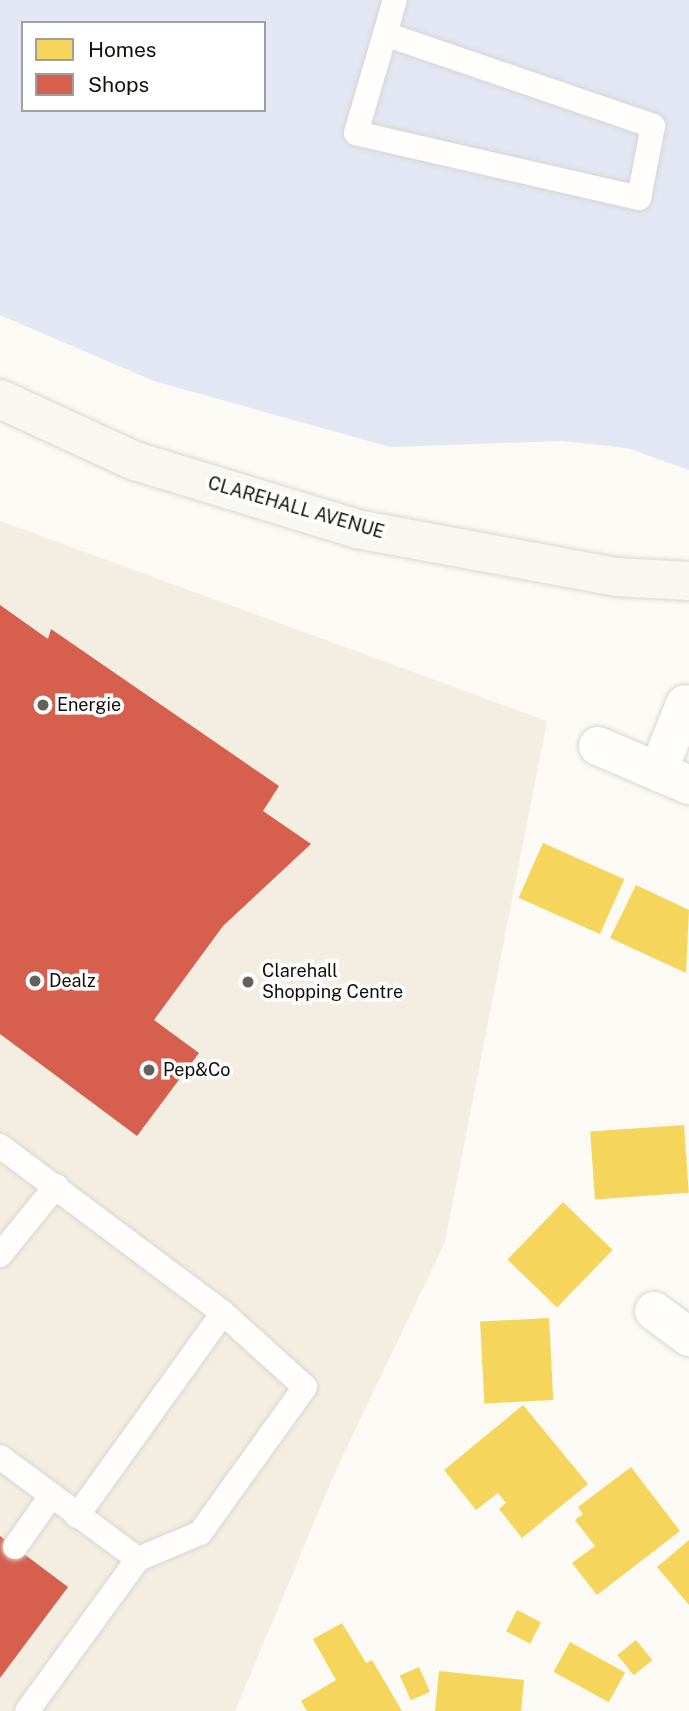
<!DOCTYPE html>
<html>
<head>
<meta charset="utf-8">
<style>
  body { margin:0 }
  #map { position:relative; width:689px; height:1711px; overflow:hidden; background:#fcfaf4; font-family:"Public Sans",sans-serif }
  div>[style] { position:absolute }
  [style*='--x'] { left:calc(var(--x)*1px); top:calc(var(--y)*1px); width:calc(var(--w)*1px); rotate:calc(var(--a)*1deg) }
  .built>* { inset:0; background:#f4eee2 }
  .green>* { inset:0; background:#e3e6f3 }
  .homes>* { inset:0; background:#f6d55c; transform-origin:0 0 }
  .shops>* { inset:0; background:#d6604d }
  .roads { filter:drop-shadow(0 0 2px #d8d6d1) drop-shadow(0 0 2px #d8d6d1) }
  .lane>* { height:24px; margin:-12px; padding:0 12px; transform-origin:12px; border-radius:12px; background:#fffefd }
  .street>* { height:38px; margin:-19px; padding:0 19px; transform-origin:19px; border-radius:19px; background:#fffefd }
  .secondary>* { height:38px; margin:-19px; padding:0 19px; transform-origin:19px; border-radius:19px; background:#f9f7f1 }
  .dots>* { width:19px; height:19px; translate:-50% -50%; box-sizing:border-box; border:4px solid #fff; border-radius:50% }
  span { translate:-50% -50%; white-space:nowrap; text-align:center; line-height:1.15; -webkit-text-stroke:7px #fff; paint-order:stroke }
  .street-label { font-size:18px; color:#110f0b }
  .poi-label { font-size:18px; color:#110f0b }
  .left { translate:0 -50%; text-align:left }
  .legend { position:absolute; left:21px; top:21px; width:245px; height:91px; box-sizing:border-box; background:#fff; border:2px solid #a09f9d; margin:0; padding:9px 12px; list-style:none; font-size:21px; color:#110f0b }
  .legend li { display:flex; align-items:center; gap:14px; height:35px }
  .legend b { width:35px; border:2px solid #a09f9d }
</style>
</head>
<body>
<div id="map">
  <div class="built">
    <div style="clip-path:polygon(0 521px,547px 721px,445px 1242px,336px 1470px,235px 1711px,0 1711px)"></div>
  </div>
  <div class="green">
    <div style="clip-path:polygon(evenodd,0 0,689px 0,689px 470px,627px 448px,562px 441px,390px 447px,154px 381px,0 315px,0 0,23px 23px,264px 23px,264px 110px,23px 110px,23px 23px)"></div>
  </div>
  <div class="homes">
    <div style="left:543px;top:843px;width:89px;height:60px;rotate:24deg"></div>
    <div style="clip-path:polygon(636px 885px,689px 910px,686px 973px,610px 938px)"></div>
    <div style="left:684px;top:1125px;width:68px;height:94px;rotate:86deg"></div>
    <div style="left:563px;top:1202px;width:69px;height:80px;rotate:44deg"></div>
    <div style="left:549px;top:1318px;width:82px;height:69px;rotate:87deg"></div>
    <div style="clip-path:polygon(523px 1405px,588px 1484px,522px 1538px,499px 1509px,506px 1503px,498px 1493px,476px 1510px,444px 1470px)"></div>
    <div style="clip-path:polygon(631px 1467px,680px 1531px,597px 1595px,572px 1563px,595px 1546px,575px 1520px,583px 1514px,578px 1507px)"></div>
    <div style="clip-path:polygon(689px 1540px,689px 1605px,657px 1567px)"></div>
    <div style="left:517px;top:1610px;width:27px;height:24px;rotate:27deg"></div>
    <div style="clip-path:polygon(342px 1623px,366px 1663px,372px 1660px,402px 1711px,307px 1711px,301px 1701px,336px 1680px,313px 1639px)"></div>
    <div style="left:636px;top:1640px;width:26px;height:24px;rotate:51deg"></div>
    <div style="left:570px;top:1642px;width:63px;height:34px;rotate:29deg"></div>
    <div style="left:419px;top:1667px;width:27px;height:21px;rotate:66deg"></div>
    <div style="clip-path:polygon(439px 1671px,524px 1680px,521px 1711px,435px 1711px)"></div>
  </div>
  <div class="shops">
    <div style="clip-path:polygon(0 605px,48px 639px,51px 629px,279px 786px,263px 811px,311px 844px,223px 926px,154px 1020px,199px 1053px,137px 1136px,0 1034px)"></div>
    <div style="clip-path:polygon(0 1536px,68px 1587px,0 1678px)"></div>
  </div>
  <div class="roads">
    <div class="lane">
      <div style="--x:385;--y:34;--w:283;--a:18.9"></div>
      <div style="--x:653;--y:126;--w:73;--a:101"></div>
      <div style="--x:639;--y:198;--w:290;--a:-167.1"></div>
      <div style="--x:356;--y:133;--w:103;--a:-73.7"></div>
      <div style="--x:385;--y:34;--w:35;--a:-74"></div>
      <div style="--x:0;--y:1146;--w:279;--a:36.8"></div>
      <div style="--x:223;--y:1313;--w:110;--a:42.1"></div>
      <div style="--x:305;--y:1387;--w:180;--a:125.7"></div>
      <div style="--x:200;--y:1533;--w:67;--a:157.2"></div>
      <div style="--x:0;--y:1255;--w:89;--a:-50.9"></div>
      <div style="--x:0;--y:1457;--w:172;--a:36.5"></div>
      <div style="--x:138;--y:1559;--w:188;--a:126.1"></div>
      <div style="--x:77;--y:1516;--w:250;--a:-54.3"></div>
      <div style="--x:15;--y:1547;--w:62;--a:-54.8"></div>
    </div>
    <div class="street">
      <div style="--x:598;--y:746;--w:99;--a:23.2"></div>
      <div style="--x:658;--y:772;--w:73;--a:-68.3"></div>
      <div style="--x:654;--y:1311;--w:44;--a:36.6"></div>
    </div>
    <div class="secondary">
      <div style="--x:0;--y:399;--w:149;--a:24.7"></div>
      <div style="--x:135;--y:461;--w:232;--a:17"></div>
      <div style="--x:357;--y:529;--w:263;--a:10.5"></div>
      <div style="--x:616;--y:577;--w:73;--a:3.1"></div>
    </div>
  </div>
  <div class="dots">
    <div style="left:43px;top:705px;background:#63615d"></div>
    <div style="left:35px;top:981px;background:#63615d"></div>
    <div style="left:248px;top:982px;background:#63615d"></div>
    <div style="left:149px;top:1070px;background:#63615d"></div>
  </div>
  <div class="street-label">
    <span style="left:296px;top:508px;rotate:16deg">CLAREHALL AVENUE</span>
  </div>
  <div class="poi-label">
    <span class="left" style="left:57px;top:705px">Energie</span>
    <span class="left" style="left:262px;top:982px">Clarehall<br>Shopping Centre</span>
    <span class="left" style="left:49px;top:981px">Dealz</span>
    <span class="left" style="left:163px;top:1070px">Pep&amp;Co</span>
  </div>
  <ul class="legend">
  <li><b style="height:19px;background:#f6d55c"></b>Homes</li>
  <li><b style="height:19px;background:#d6604d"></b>Shops</li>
  </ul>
</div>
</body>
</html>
